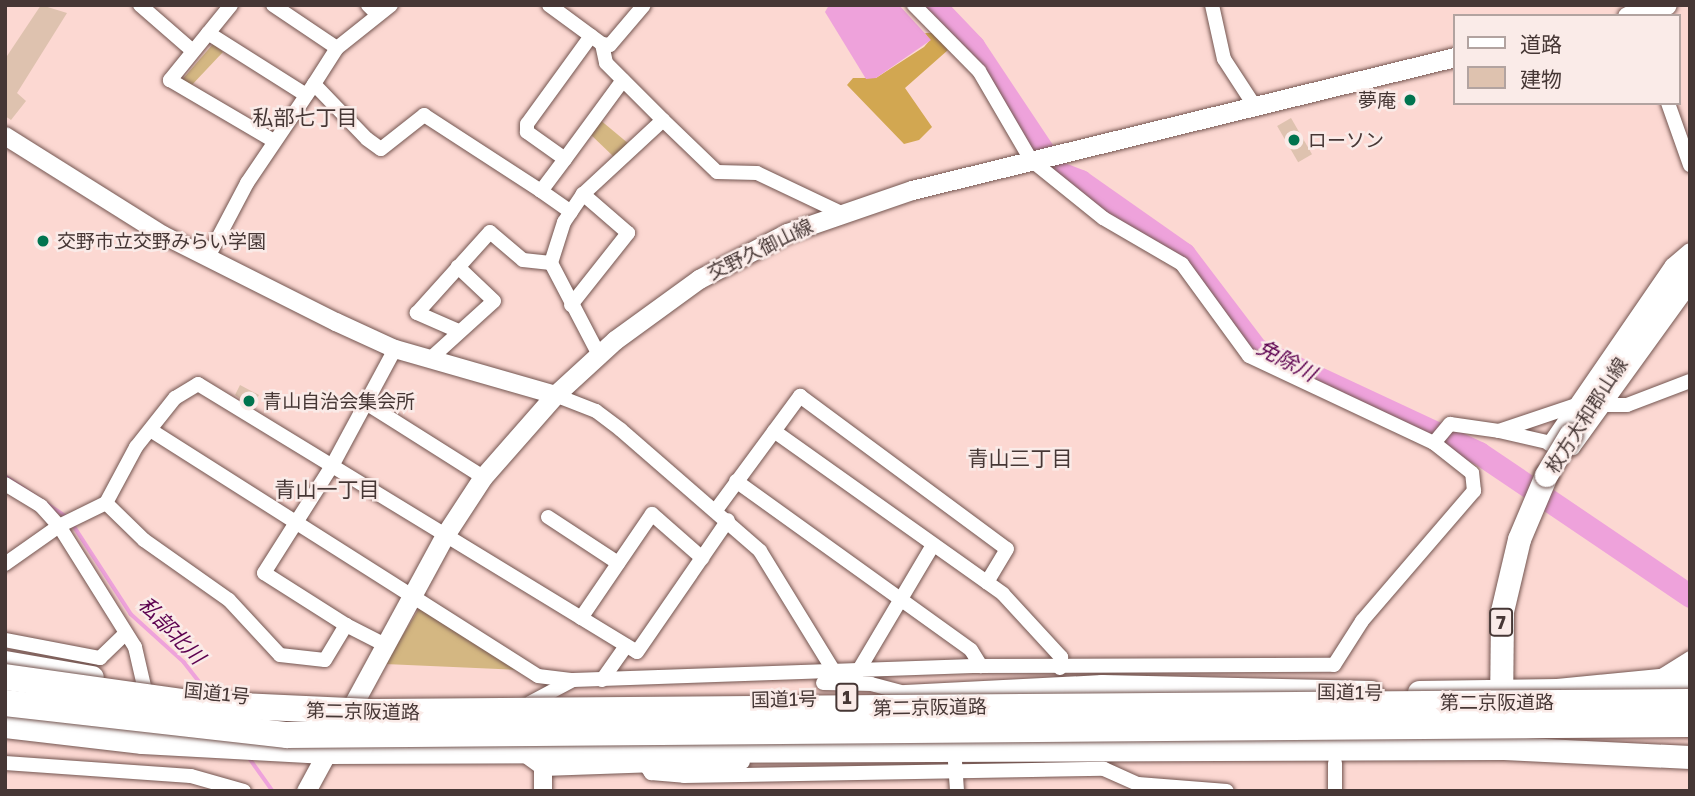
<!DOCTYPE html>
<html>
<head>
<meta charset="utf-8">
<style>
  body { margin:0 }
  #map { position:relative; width:1695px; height:796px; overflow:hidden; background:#fcd8d2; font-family:"Golos Text","Noto Sans JP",sans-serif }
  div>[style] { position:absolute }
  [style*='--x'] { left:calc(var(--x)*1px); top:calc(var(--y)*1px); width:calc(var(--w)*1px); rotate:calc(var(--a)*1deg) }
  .green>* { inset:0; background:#d4b782 }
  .forest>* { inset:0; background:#d2a751 }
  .water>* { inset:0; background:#eea2db }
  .stream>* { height:3.5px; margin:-1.75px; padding:0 1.75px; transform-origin:1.75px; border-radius:1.75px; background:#eea2db }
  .river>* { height:23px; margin:-11.5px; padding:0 11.5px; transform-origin:11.5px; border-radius:11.5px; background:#eea2db }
  .building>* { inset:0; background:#dec2af; transform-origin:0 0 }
  .roads { filter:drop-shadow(0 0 2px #735550) drop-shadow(0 0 2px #735550) }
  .minor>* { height:14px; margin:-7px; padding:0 7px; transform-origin:7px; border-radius:7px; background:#fff }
  .tertiary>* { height:18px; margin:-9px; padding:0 9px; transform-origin:9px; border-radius:9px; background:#fff }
  .secondary>* { height:19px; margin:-9.5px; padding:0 9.5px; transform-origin:9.5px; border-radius:9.5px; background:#fff }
  .primary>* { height:23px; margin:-11.5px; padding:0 11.5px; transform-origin:11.5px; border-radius:11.5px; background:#fff }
  .trunk>* { height:23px; margin:-11.5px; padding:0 11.5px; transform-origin:11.5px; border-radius:11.5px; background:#fff }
  .bridges { filter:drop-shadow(0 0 2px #735550) drop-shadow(0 0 2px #735550) }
  .primary-bridge>* { height:23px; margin:-11.5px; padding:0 11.5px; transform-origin:11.5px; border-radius:11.5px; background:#fff }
  .motorway-bridge>* { height:26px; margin:-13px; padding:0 13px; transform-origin:13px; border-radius:13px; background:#fff }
  .dots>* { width:19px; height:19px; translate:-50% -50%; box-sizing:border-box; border:4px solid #faebe8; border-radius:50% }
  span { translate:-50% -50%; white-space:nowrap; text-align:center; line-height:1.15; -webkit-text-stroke:5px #faebe8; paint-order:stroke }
  .shield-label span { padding:2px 5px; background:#faebe8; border:2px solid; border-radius:5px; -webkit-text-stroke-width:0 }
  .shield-label { font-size:18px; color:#463735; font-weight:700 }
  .poi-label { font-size:19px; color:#463735 }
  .right { translate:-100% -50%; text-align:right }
  .left { translate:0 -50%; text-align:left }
  .street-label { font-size:19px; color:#463735 }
  .neighbourhood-label { font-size:21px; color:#463735 }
  .water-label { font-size:21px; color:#5c004f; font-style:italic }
  .frame { position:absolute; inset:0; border:7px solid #463735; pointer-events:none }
  .legend { position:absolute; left:1453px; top:14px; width:228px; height:91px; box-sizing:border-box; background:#faebe8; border:2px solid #b2a3a0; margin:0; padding:9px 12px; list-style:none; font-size:21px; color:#463735 }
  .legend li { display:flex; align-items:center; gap:14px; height:35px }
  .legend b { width:35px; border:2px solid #b2a3a0 }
</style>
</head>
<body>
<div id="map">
  <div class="green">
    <div style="clip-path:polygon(213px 44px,223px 52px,189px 88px,181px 81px)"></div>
    <div style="clip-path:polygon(599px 119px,629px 144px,614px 157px,589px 133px)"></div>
    <div style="clip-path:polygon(420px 607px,520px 670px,385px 664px)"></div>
  </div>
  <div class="forest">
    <div style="clip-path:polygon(925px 33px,934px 33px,948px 50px,905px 88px,932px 127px,919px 140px,904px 144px,847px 85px,853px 78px,876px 78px,924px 47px,930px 40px)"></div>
  </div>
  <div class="water">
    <div style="clip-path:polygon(829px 5px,899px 5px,931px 40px,876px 78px,866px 79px,825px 12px)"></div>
  </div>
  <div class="stream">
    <div style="--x:5;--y:476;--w:74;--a:33.5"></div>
    <div style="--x:72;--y:523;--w:108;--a:57"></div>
    <div style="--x:131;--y:614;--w:72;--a:42.2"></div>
    <div style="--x:184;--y:662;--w:39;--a:52"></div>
    <div style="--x:248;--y:756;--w:43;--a:54.5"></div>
  </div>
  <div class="river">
    <div style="--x:934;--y:5;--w:57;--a:46.4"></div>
    <div style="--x:973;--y:46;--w:151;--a:56.3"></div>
    <div style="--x:1057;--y:172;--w:25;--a:21"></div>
    <div style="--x:1080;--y:181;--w:127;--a:35.1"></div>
    <div style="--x:1184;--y:254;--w:119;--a:52.8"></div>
    <div style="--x:1256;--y:349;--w:246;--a:25"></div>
    <div style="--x:1479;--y:453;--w:255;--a:34.1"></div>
  </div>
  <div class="building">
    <div style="clip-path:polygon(41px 5px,67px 13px,17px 93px,26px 101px,11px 120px,5px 116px,5px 59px)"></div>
    <div style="left:1291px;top:118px;width:42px;height:16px;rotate:60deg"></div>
    <div style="clip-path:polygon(240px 385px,259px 395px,252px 406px,235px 395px)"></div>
  </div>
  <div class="roads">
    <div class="minor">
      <div style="--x:140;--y:5;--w:70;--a:41"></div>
      <div style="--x:231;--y:5;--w:97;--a:129.1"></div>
      <div style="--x:170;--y:80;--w:121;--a:30.4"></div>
      <div style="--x:273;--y:5;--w:77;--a:33.9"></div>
      <div style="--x:337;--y:48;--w:69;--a:-38.5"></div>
      <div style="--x:368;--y:5;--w:14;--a:45"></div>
      <div style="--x:549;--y:5;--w:66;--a:36.3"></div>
      <div style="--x:602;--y:44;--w:19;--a:78"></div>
      <div style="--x:606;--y:63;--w:81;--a:45"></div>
      <div style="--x:663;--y:120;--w:109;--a:137.2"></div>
      <div style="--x:583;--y:194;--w:34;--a:124"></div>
      <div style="--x:564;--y:222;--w:43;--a:107.6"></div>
      <div style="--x:551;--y:263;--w:104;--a:62.4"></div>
      <div style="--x:1212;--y:5;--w:55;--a:77.5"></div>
      <div style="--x:1224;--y:59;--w:55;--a:56.9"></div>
      <div style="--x:208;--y:33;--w:116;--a:32.3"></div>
      <div style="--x:602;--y:44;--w:8;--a:7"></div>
      <div style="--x:610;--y:45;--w:52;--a:-49.6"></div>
      <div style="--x:337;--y:48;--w:43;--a:122.6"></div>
      <div style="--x:314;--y:84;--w:76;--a:46.1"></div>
      <div style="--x:367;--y:139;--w:17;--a:36"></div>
      <div style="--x:381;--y:149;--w:55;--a:-38.3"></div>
      <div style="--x:424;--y:115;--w:140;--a:33"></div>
      <div style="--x:1668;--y:103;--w:66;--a:70.5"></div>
      <div style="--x:663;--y:120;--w:75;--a:43.9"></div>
      <div style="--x:717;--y:172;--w:40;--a:1.4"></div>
      <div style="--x:757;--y:173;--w:91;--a:25.4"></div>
      <div style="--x:565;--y:159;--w:98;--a:-53.7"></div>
      <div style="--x:571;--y:212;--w:37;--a:-145"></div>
      <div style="--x:541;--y:191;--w:40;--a:-53"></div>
      <div style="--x:565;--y:159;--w:47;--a:-144.6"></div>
      <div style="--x:527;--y:132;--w:8;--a:-90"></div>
      <div style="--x:527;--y:124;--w:109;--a:-54"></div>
      <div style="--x:208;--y:257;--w:84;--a:-62.2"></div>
      <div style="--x:247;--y:183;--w:120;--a:-55.9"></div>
      <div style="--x:571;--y:305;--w:92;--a:-51.6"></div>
      <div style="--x:628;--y:233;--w:60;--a:-139.1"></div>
      <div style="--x:456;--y:330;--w:43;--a:-156.4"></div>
      <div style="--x:417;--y:313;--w:109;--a:-48"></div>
      <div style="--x:490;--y:232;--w:43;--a:40.3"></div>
      <div style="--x:523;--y:260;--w:28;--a:6"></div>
      <div style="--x:430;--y:359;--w:86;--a:-42.2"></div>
      <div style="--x:494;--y:301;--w:50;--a:-136.6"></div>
      <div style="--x:555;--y:395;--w:44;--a:21.3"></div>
      <div style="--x:596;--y:411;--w:31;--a:37"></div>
      <div style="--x:621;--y:430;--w:184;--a:41"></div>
      <div style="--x:760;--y:551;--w:143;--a:58.4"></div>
      <div style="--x:366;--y:403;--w:138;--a:32.3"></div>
      <div style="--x:1605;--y:405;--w:22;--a:0"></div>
      <div style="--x:1627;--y:405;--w:67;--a:-20.9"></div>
      <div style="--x:152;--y:431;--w:457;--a:32.4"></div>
      <div style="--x:538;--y:676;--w:35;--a:7"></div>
      <div style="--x:774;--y:431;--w:281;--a:35.4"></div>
      <div style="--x:1003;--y:594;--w:86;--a:47.4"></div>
      <div style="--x:1061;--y:657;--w:11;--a:95"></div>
      <div style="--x:1499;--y:431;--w:76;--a:12.9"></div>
      <div style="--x:1573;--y:448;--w:200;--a:-54.2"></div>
      <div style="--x:1434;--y:443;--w:25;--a:-50"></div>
      <div style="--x:1450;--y:424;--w:49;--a:8.1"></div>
      <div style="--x:1499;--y:431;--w:81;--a:-18.7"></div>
      <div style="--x:1549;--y:444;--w:217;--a:-55.5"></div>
      <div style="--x:1672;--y:265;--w:23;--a:-40"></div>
      <div style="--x:736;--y:481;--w:289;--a:35.7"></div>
      <div style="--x:971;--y:650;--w:19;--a:58"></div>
      <div style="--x:5;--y:484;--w:42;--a:31.4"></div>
      <div style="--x:41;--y:506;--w:27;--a:48"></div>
      <div style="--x:59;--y:526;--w:66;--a:144.9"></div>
      <div style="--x:106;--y:503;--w:53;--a:44.2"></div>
      <div style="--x:144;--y:540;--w:104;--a:35.2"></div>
      <div style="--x:229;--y:600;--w:75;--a:47.2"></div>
      <div style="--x:280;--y:655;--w:45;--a:6.3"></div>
      <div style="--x:325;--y:660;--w:41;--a:-59"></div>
      <div style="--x:346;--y:625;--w:97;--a:-147.6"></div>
      <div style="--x:264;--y:573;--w:127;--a:-57.6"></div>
      <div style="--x:332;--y:466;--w:133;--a:-61.7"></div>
      <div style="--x:716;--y:510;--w:142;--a:-53.6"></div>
      <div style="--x:800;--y:396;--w:257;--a:36.5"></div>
      <div style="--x:1007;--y:549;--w:39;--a:121"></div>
      <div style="--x:548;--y:517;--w:84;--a:33.3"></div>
      <div style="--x:581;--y:618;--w:126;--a:-55.7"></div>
      <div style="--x:652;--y:514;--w:67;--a:41.3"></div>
      <div style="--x:346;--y:625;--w:44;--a:27.1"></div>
      <div style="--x:5;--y:640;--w:97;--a:10.7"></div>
      <div style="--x:100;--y:658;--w:35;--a:-44"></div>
      <div style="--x:857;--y:673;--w:149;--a:-59.3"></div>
      <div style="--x:1660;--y:677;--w:36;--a:-32"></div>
      <div style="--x:602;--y:680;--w:42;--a:-54.8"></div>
      <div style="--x:823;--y:683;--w:48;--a:1.2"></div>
      <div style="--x:871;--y:684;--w:43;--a:14.7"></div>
      <div style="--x:144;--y:686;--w:40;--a:-103"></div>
      <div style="--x:135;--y:647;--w:143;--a:-122.1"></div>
      <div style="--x:59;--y:526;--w:52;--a:-26.1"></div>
      <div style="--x:106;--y:503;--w:64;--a:-61.8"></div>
      <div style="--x:136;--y:447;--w:63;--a:-51.5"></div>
      <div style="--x:175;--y:398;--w:27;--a:-31"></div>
      <div style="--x:198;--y:384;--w:514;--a:31.4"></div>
      <div style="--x:637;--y:652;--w:160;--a:-55.4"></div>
      <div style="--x:530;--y:703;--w:49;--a:-28.1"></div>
      <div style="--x:573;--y:680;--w:400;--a:-2"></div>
      <div style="--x:973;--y:666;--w:361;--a:-0.2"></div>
      <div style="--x:1334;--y:665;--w:52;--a:-57.5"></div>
      <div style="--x:1362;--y:621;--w:172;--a:-49.3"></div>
      <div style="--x:1474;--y:491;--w:18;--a:-96"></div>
      <div style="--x:1472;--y:473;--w:48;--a:-141.7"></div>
      <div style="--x:1434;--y:443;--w:204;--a:-154.8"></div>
      <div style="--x:1249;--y:356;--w:114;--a:-126.1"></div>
      <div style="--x:1182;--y:264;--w:91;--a:-149.8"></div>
      <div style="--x:1103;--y:218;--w:92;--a:-141.1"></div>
      <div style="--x:1031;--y:160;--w:103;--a:-120.3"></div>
      <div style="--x:979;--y:71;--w:93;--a:-134.6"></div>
      <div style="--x:520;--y:752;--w:29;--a:36"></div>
      <div style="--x:543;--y:769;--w:200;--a:-2"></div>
      <div style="--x:955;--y:762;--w:29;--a:86"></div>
      <div style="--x:5;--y:763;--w:186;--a:4"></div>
      <div style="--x:191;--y:776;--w:55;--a:15.8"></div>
      <div style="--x:1335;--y:763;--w:28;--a:90"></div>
      <div style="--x:645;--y:764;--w:11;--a:56"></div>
      <div style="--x:651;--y:773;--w:33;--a:5"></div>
      <div style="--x:684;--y:776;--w:420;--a:-1"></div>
      <div style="--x:1104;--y:769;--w:37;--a:24"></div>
      <div style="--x:1138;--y:784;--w:89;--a:4.5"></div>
    </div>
    <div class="tertiary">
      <div style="--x:5;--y:136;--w:186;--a:32.1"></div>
      <div style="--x:163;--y:235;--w:194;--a:26.7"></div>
      <div style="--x:336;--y:322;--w:65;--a:24.6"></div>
      <div style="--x:395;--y:349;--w:166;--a:16"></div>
      <div style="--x:543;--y:769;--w:22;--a:90"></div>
    </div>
    <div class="secondary">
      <div style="--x:1627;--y:16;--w:41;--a:-15.4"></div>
      <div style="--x:306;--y:791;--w:291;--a:-61.5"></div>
      <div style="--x:445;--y:535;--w:69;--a:-56.8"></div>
      <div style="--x:483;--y:477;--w:109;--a:-48.7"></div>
      <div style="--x:555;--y:395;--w:81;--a:-42.5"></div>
      <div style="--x:615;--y:340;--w:104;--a:-36"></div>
      <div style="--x:699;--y:279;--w:99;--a:-27.6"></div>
      <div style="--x:787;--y:233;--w:132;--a:-19"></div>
      <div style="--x:912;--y:190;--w:559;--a:-13.76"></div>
    </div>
    <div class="primary">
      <div style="--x:1570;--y:435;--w:211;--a:-55.3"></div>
      <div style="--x:1501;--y:710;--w:99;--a:-89.4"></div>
      <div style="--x:1502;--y:611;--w:74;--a:-76.7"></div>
      <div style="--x:1519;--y:539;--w:69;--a:-67.1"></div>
    </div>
    <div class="trunk">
      <div style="--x:5;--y:662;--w:88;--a:9.8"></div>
      <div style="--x:1419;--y:692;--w:138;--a:-0.8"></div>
      <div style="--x:1557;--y:690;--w:134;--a:-5.6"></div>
      <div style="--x:905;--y:696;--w:197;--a:-2.9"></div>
      <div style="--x:1102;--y:686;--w:269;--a:1.3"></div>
      <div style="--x:5;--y:726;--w:138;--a:6.7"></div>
      <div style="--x:142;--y:742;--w:184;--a:3.1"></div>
      <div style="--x:326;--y:752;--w:1178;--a:-0.19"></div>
      <div style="--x:1504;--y:748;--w:186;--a:2.8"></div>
    </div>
  </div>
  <div class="bridges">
    <div class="primary-bridge">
      <div style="--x:1546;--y:475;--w:47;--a:-59"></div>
    </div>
    <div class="motorway-bridge">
      <div style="--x:5;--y:677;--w:194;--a:8"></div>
      <div style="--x:197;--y:704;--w:179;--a:2.6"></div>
      <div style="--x:376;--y:712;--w:1314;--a:-0.44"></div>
      <div style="--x:5;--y:703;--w:284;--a:6.5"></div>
      <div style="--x:287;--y:735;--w:1403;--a:-0.45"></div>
    </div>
  </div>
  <div class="dots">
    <div style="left:1410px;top:100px;background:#00744f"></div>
    <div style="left:1294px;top:140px;background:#00744f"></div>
    <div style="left:43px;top:241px;background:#00744f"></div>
    <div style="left:249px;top:401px;background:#00744f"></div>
  </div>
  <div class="shield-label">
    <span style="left:1501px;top:622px">7</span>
    <span style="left:847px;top:697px">1</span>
  </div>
  <div class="poi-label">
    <span class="right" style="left:1396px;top:100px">夢庵</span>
    <span class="left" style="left:1308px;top:140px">ローソン</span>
    <span class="left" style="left:57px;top:241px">交野市立交野みらい学園</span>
    <span class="left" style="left:263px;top:401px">青山自治会集会所</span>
  </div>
  <div class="street-label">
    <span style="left:760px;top:249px;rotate:-26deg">交野久御山線</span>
    <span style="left:1586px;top:415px;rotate:-57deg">枚方大和郡山線</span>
    <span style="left:1350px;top:692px;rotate:1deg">国道1号</span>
    <span style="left:217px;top:693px;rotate:6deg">国道1号</span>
    <span style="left:784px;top:699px;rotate:-1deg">国道1号</span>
    <span style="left:1497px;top:702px">第二京阪道路</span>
    <span style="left:930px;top:707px;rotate:-1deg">第二京阪道路</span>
    <span style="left:363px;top:711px;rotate:1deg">第二京阪道路</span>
  </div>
  <div class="neighbourhood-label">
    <span style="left:305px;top:117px">私部七丁目</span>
    <span style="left:1020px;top:458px">青山三丁目</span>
    <span style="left:327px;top:489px">青山一丁目</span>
  </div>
  <div class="water-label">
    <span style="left:1287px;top:360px;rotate:28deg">免除川</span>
    <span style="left:172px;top:630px;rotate:46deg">私部北川</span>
  </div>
  <div class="frame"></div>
  <ul class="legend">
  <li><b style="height:9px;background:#fff"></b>道路</li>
  <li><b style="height:19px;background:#dec2af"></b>建物</li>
  </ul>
</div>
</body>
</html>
